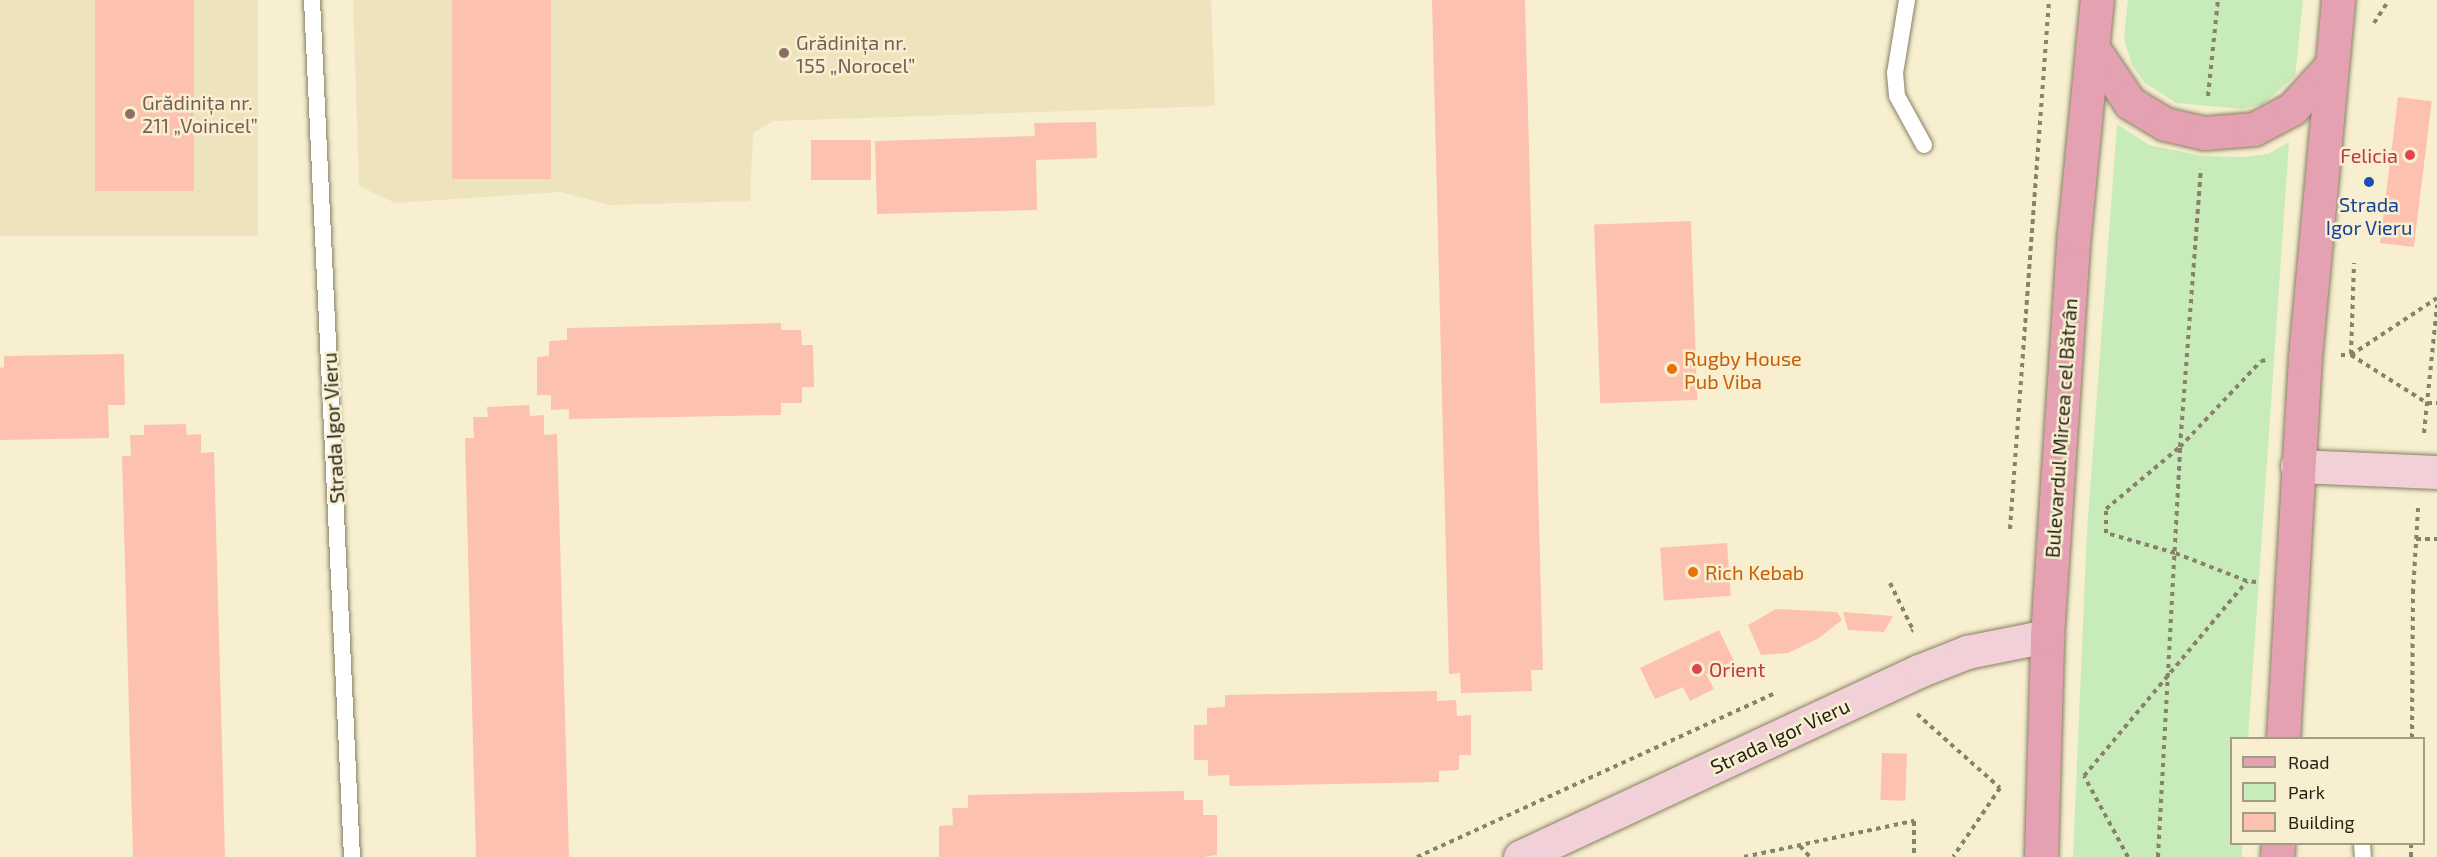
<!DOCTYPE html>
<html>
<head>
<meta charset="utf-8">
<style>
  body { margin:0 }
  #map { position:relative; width:2437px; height:857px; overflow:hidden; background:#f7efd0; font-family:"Exo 2",sans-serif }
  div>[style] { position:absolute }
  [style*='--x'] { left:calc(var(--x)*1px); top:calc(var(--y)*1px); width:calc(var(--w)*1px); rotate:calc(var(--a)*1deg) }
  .built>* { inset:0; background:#ede3bd; transform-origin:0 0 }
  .green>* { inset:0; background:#c7ebb9 }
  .building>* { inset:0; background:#fdc2af; transform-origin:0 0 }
  .path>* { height:4px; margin-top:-2px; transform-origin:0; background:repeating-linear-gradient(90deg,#88826d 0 4.5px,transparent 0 9px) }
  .roads { filter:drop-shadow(0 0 2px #877f63) drop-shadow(0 0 2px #877f63) }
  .lane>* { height:16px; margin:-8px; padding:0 8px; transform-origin:8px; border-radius:8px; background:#fff }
  .secondary>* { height:33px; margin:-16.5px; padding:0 16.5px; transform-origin:16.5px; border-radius:16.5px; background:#f1d0d8 }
  .primary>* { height:33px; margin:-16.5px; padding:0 16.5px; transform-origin:16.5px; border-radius:16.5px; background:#e3a1b2 }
  .dots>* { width:16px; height:16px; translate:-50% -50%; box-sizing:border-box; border:3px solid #f7efd0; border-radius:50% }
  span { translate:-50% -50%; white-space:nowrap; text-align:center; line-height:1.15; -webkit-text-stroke:5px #f7efd0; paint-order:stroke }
  .education-label { font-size:20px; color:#785e54 }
  .left { translate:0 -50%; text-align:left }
  .health-label { font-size:20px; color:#be3a42 }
  .right { translate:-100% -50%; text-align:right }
  .transit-label { font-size:20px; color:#164399 }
  .food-label { font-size:20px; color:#c56008 }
  .street-label { font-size:20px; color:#252216 }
  .legend { position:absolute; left:2230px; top:737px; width:195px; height:108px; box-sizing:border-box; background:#f7efd0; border:2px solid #a39d86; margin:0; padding:8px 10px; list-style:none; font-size:18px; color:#252216 }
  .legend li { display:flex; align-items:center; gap:12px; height:30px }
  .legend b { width:30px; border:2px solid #a39d86 }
</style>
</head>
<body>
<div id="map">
  <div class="built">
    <div style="left:0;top:0;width:258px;height:236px"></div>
    <div style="clip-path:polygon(353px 0,1211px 0,1215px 106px,773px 121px,753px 133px,750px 201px,610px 205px,560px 192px,395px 203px,359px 186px)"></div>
  </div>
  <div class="green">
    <div style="clip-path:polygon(2128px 0,2303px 0,2295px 76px,2263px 104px,2242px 109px,2176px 103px,2145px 83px,2132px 65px,2124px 38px)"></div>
    <div style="clip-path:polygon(2117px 124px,2149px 145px,2202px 156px,2243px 157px,2268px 154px,2289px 142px,2248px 738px,2232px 738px,2232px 844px,2242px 844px,2242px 857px,2073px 857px,2087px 531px)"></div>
  </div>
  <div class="building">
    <div style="left:95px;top:0;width:99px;height:191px"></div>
    <div style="left:452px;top:0;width:99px;height:179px"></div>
    <div style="clip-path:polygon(1432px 0,1525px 0,1543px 670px,1531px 670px,1532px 691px,1461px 693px,1460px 673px,1449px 674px)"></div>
    <div style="left:2398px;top:97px;width:34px;height:147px;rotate:7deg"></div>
    <div style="clip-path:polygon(1096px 122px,1097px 158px,1036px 160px,1037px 210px,877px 214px,875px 141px,1035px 136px,1034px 123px)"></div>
    <div style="left:871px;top:140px;width:40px;height:60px;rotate:90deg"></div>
    <div style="left:1691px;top:221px;width:179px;height:97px;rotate:88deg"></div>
    <div style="clip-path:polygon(781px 323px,781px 330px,801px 330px,802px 345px,813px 345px,814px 387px,802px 387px,802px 403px,781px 403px,781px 415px,569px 419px,569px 409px,551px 410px,551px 395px,537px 395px,537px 357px,549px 356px,549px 341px,567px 340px,567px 328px)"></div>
    <div style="clip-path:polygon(124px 354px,125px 405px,108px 405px,109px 438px,0 440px,0 368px,4px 367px,4px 356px)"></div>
    <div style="clip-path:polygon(529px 405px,530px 416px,544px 415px,544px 435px,557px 434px,569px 857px,476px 857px,465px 438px,474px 438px,473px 417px,488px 417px,487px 407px)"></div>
    <div style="clip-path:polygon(186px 424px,187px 435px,201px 434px,201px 453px,214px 452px,225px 857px,133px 857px,122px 456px,131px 456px,130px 435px,144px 435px,144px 425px)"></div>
    <div style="left:1727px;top:543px;width:53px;height:67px;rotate:86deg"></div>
    <div style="clip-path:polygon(1776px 609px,1837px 612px,1842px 620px,1819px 638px,1788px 653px,1761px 655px,1748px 625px)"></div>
    <div style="clip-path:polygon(1843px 612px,1893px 616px,1884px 632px,1848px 630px)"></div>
    <div style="clip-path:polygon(1719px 630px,1734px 661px,1706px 674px,1714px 689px,1690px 701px,1683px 687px,1655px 699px,1640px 668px)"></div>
    <div style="clip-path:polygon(1437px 691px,1437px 701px,1456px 700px,1457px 716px,1471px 715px,1471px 755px,1459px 755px,1459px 770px,1439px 771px,1439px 782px,1230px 786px,1229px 775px,1208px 776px,1208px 760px,1194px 760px,1194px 725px,1207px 725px,1207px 708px,1225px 707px,1225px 695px)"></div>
    <div style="left:1882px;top:753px;width:25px;height:47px;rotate:2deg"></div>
    <div style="clip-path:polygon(1184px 791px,1184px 800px,1203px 800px,1203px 815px,1217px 815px,1217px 855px,1203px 857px,939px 857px,939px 826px,953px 825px,952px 808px,968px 808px,968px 795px)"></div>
  </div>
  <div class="path">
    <div style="--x:2374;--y:23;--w:27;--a:-57"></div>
    <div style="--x:2208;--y:96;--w:97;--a:-84.1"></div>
    <div style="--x:2351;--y:354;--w:91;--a:-88.1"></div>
    <div style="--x:2341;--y:355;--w:10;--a:0"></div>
    <div style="--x:2351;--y:355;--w:103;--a:-33.5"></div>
    <div style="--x:2351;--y:355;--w:90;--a:32.3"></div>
    <div style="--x:2427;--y:403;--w:10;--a:0"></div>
    <div style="--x:2424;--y:433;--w:129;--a:-84.2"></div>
    <div style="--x:2010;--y:529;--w:530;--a:-85.78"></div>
    <div style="--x:2416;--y:539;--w:21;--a:0"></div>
    <div style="--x:2256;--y:582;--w:9;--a:-174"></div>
    <div style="--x:2247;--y:581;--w:77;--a:-158.7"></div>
    <div style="--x:2175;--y:553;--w:72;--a:-163.8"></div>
    <div style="--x:2106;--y:533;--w:24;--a:-90"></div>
    <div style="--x:2106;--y:509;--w:97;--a:-40"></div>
    <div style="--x:2180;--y:447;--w:118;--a:-46.7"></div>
    <div style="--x:2261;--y:361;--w:6;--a:-9"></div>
    <div style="--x:1890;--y:583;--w:52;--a:63.9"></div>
    <div style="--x:1913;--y:630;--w:2;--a:153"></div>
    <div style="--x:1917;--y:714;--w:111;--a:41.7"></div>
    <div style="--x:2000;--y:788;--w:83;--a:124.3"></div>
    <div style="--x:2412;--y:738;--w:145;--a:-89.6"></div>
    <div style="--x:2413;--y:593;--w:85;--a:-86.6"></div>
    <div style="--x:1800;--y:846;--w:15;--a:48"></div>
    <div style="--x:1417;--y:857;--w:395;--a:-24.6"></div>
    <div style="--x:1744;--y:857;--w:174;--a:-12"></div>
    <div style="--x:1914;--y:821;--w:36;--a:90"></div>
    <div style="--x:2128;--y:857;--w:92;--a:-118.5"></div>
    <div style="--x:2084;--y:776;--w:254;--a:-50.1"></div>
    <div style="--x:2158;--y:857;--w:411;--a:-86.9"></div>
    <div style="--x:2180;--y:447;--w:279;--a:-85.7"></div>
    <div style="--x:2411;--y:857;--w:13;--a:-90"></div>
  </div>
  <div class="roads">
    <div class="lane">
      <div style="--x:312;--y:0;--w:858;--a:87.33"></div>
      <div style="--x:1907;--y:0;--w:74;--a:99.3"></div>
      <div style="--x:1895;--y:73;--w:23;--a:85"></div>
      <div style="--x:1897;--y:96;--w:56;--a:61.1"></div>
      <div style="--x:2362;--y:844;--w:13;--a:86"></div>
    </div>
    <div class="secondary">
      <div style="--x:2297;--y:466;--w:140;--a:2.5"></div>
      <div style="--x:1520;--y:857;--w:440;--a:-25"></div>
      <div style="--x:1919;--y:671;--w:52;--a:-21.6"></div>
      <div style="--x:1967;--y:652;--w:82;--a:-11.3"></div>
    </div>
    <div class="primary">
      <div style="--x:2092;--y:47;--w:68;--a:55.8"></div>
      <div style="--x:2130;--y:103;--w:41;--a:31"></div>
      <div style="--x:2165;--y:124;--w:40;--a:13"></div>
      <div style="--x:2204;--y:133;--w:50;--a:-4.6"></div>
      <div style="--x:2254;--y:129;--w:43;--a:-27.8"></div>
      <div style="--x:2292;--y:109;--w:59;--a:-47.7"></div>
      <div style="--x:2283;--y:738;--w:382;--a:-86.7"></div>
      <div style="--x:2305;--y:357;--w:359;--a:-84.7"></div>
      <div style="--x:2041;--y:857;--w:221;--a:-88.4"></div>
      <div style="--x:2047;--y:636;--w:404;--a:-86.2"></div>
      <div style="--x:2074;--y:233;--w:234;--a:-84.4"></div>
      <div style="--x:2277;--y:857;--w:13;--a:-86"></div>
    </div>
  </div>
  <div class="dots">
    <div style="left:784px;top:53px;background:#8d6e63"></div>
    <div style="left:130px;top:114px;background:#8d6e63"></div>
    <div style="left:2410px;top:155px;background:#e0444e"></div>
    <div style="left:2369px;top:182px;background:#1a4fb4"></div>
    <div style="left:1672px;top:369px;background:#e8710a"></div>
    <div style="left:1693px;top:572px;background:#e8710a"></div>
    <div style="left:1697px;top:669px;background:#e0444e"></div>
  </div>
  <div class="education-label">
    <span class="left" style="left:796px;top:54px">Grădinița nr.<br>155 „Norocel”</span>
    <span class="left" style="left:142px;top:114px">Grădinița nr.<br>211 „Voinicel”</span>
  </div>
  <div class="health-label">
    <span class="right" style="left:2398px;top:155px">Felicia</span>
    <span class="left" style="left:1709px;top:669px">Orient</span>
  </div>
  <div class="transit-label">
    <span style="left:2369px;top:216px">Strada<br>Igor Vieru</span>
  </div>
  <div class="food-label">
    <span class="left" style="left:1684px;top:370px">Rugby House<br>Pub Viba</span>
    <span class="left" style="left:1705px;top:572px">Rich Kebab</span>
  </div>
  <div class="street-label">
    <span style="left:333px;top:428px;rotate:-93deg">Strada Igor Vieru</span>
    <span style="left:2061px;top:428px;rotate:-86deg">Bulevardul Mircea cel Bătrân</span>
    <span style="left:1780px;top:736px;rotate:-25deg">Strada Igor Vieru</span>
  </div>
  <ul class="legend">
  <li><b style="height:8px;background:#e3a1b2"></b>Road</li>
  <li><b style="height:16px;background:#c7ebb9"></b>Park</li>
  <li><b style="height:16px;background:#fdc2af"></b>Building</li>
  </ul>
</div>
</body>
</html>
